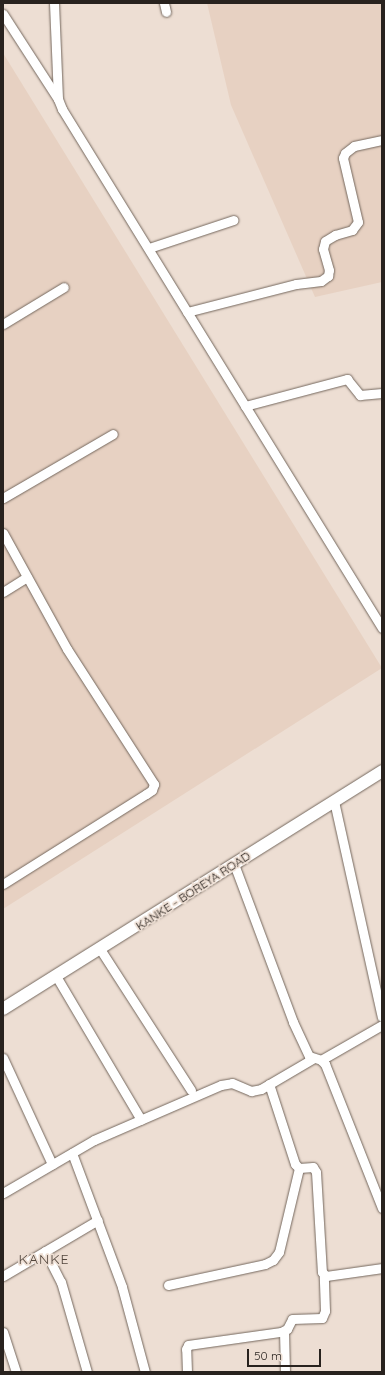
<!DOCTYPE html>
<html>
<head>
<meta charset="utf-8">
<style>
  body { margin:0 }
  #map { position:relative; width:385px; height:1375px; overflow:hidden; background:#edded3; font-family:Quicksand,sans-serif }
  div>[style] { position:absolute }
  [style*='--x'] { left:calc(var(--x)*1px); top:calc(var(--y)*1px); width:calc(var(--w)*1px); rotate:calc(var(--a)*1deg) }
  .built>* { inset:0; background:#e7d1c2 }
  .roads { filter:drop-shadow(0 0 1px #74675d) drop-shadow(0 0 1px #74675d) }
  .minor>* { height:9px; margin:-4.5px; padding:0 4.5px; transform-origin:4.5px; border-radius:4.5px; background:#fff }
  .tertiary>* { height:12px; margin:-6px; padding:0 6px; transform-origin:6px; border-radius:6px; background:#fff }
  span { translate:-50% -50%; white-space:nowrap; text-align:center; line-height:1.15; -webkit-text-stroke:3.5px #edded3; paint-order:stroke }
  .street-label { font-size:12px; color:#28221e }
  .quarter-label { font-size:14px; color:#52463d; letter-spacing:1px }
  .frame { position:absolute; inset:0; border:4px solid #28221e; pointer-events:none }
  .scale { position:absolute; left:247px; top:1349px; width:74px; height:18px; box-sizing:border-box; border:2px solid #28221e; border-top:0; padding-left:5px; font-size:12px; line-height:14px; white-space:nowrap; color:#28221e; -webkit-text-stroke:3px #edded3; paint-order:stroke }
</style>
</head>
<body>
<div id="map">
  <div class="built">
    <div style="clip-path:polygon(207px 3px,382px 3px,382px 282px,315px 297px,231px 105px)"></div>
    <div style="clip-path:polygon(3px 53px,382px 668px,3px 909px)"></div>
  </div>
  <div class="roads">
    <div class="minor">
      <div style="--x:54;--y:3;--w:96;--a:87.6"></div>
      <div style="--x:58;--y:99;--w:11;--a:68"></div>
      <div style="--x:62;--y:109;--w:610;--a:58.34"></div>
      <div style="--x:164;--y:3;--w:9;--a:77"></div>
      <div style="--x:3;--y:14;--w:101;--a:57.1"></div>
      <div style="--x:149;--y:248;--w:89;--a:-18.4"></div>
      <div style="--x:187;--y:312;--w:113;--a:-14.4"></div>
      <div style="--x:296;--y:284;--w:25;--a:-7"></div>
      <div style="--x:321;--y:281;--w:9;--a:-36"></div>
      <div style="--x:328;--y:276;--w:6;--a:-81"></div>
      <div style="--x:329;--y:270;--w:22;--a:-106"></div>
      <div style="--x:323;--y:249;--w:8;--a:-76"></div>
      <div style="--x:325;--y:241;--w:12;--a:-31"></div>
      <div style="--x:335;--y:235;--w:18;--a:-16"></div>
      <div style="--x:352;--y:230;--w:10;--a:-53"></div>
      <div style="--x:358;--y:222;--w:66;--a:-103.2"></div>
      <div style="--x:343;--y:158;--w:5;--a:-68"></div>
      <div style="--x:345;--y:153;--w:11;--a:-38"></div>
      <div style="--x:354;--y:146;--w:29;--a:-12"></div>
      <div style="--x:3;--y:324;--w:71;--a:-31.2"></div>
      <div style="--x:245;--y:406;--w:106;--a:-14.8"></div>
      <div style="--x:347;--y:379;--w:21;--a:51"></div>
      <div style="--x:360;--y:395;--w:22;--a:-5"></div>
      <div style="--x:3;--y:498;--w:127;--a:-30.2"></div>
      <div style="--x:3;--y:533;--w:132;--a:61.1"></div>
      <div style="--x:67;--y:649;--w:161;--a:57.2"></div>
      <div style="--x:154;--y:784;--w:6;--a:108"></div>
      <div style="--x:152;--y:790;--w:7;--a:146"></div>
      <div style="--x:146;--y:794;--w:169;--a:147.8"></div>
      <div style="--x:3;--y:592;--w:28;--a:-32"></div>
      <div style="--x:334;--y:801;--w:221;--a:77.5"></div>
      <div style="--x:234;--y:864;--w:169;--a:69.5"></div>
      <div style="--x:293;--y:1022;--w:38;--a:65"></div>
      <div style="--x:309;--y:1056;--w:13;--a:18"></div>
      <div style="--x:321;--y:1060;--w:6;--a:45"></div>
      <div style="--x:325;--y:1064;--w:155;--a:68.4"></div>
      <div style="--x:100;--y:949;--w:168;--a:57.2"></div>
      <div style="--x:56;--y:976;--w:167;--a:59.4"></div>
      <div style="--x:3;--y:1058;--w:117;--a:65.2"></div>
      <div style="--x:321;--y:1060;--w:70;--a:-29.8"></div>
      <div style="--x:269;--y:1084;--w:84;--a:72"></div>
      <div style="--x:295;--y:1164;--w:6;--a:45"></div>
      <div style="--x:299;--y:1168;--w:14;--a:-4"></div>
      <div style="--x:313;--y:1167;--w:6;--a:59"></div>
      <div style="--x:316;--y:1172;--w:100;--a:86.6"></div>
      <div style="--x:322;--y:1272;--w:6;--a:45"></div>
      <div style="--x:326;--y:1276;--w:57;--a:-8.1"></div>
      <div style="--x:72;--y:1153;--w:143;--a:69.5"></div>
      <div style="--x:122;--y:1287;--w:88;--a:74.9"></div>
      <div style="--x:3;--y:1193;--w:105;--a:-30.2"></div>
      <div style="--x:94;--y:1140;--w:138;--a:-23.4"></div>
      <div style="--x:221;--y:1085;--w:11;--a:-10"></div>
      <div style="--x:232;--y:1083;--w:21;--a:23"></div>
      <div style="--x:251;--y:1091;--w:10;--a:-11"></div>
      <div style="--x:261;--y:1089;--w:61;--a:-30.3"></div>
      <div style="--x:45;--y:1251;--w:35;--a:63"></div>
      <div style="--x:61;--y:1282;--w:94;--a:73.9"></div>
      <div style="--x:3;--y:1276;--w:110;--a:-30.5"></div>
      <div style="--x:168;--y:1285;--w:99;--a:-12.2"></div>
      <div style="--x:265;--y:1264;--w:9;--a:-27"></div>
      <div style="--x:273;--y:1260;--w:10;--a:-53"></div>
      <div style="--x:279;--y:1252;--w:86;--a:-76.6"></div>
      <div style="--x:284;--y:1331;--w:41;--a:88.6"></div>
      <div style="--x:3;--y:1332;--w:42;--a:72"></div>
      <div style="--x:187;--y:1372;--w:23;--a:-92"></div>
      <div style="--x:186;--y:1349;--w:4;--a:-63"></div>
      <div style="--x:188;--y:1345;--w:94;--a:-8"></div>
      <div style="--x:281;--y:1332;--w:7;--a:-27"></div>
      <div style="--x:287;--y:1329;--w:11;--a:-63"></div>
      <div style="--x:292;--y:1319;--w:30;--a:-2"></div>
      <div style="--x:322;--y:1318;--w:8;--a:-67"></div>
      <div style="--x:325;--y:1311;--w:36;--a:-92"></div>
    </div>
    <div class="tertiary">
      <div style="--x:3;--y:1009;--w:448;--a:-32.1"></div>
    </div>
  </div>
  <div class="street-label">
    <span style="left:193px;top:891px;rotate:-33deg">KANKE - BOREYA ROAD</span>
  </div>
  <div class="quarter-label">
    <span style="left:44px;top:1259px">KANKE</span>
  </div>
  <div class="frame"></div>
  <div class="scale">50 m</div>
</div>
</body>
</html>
